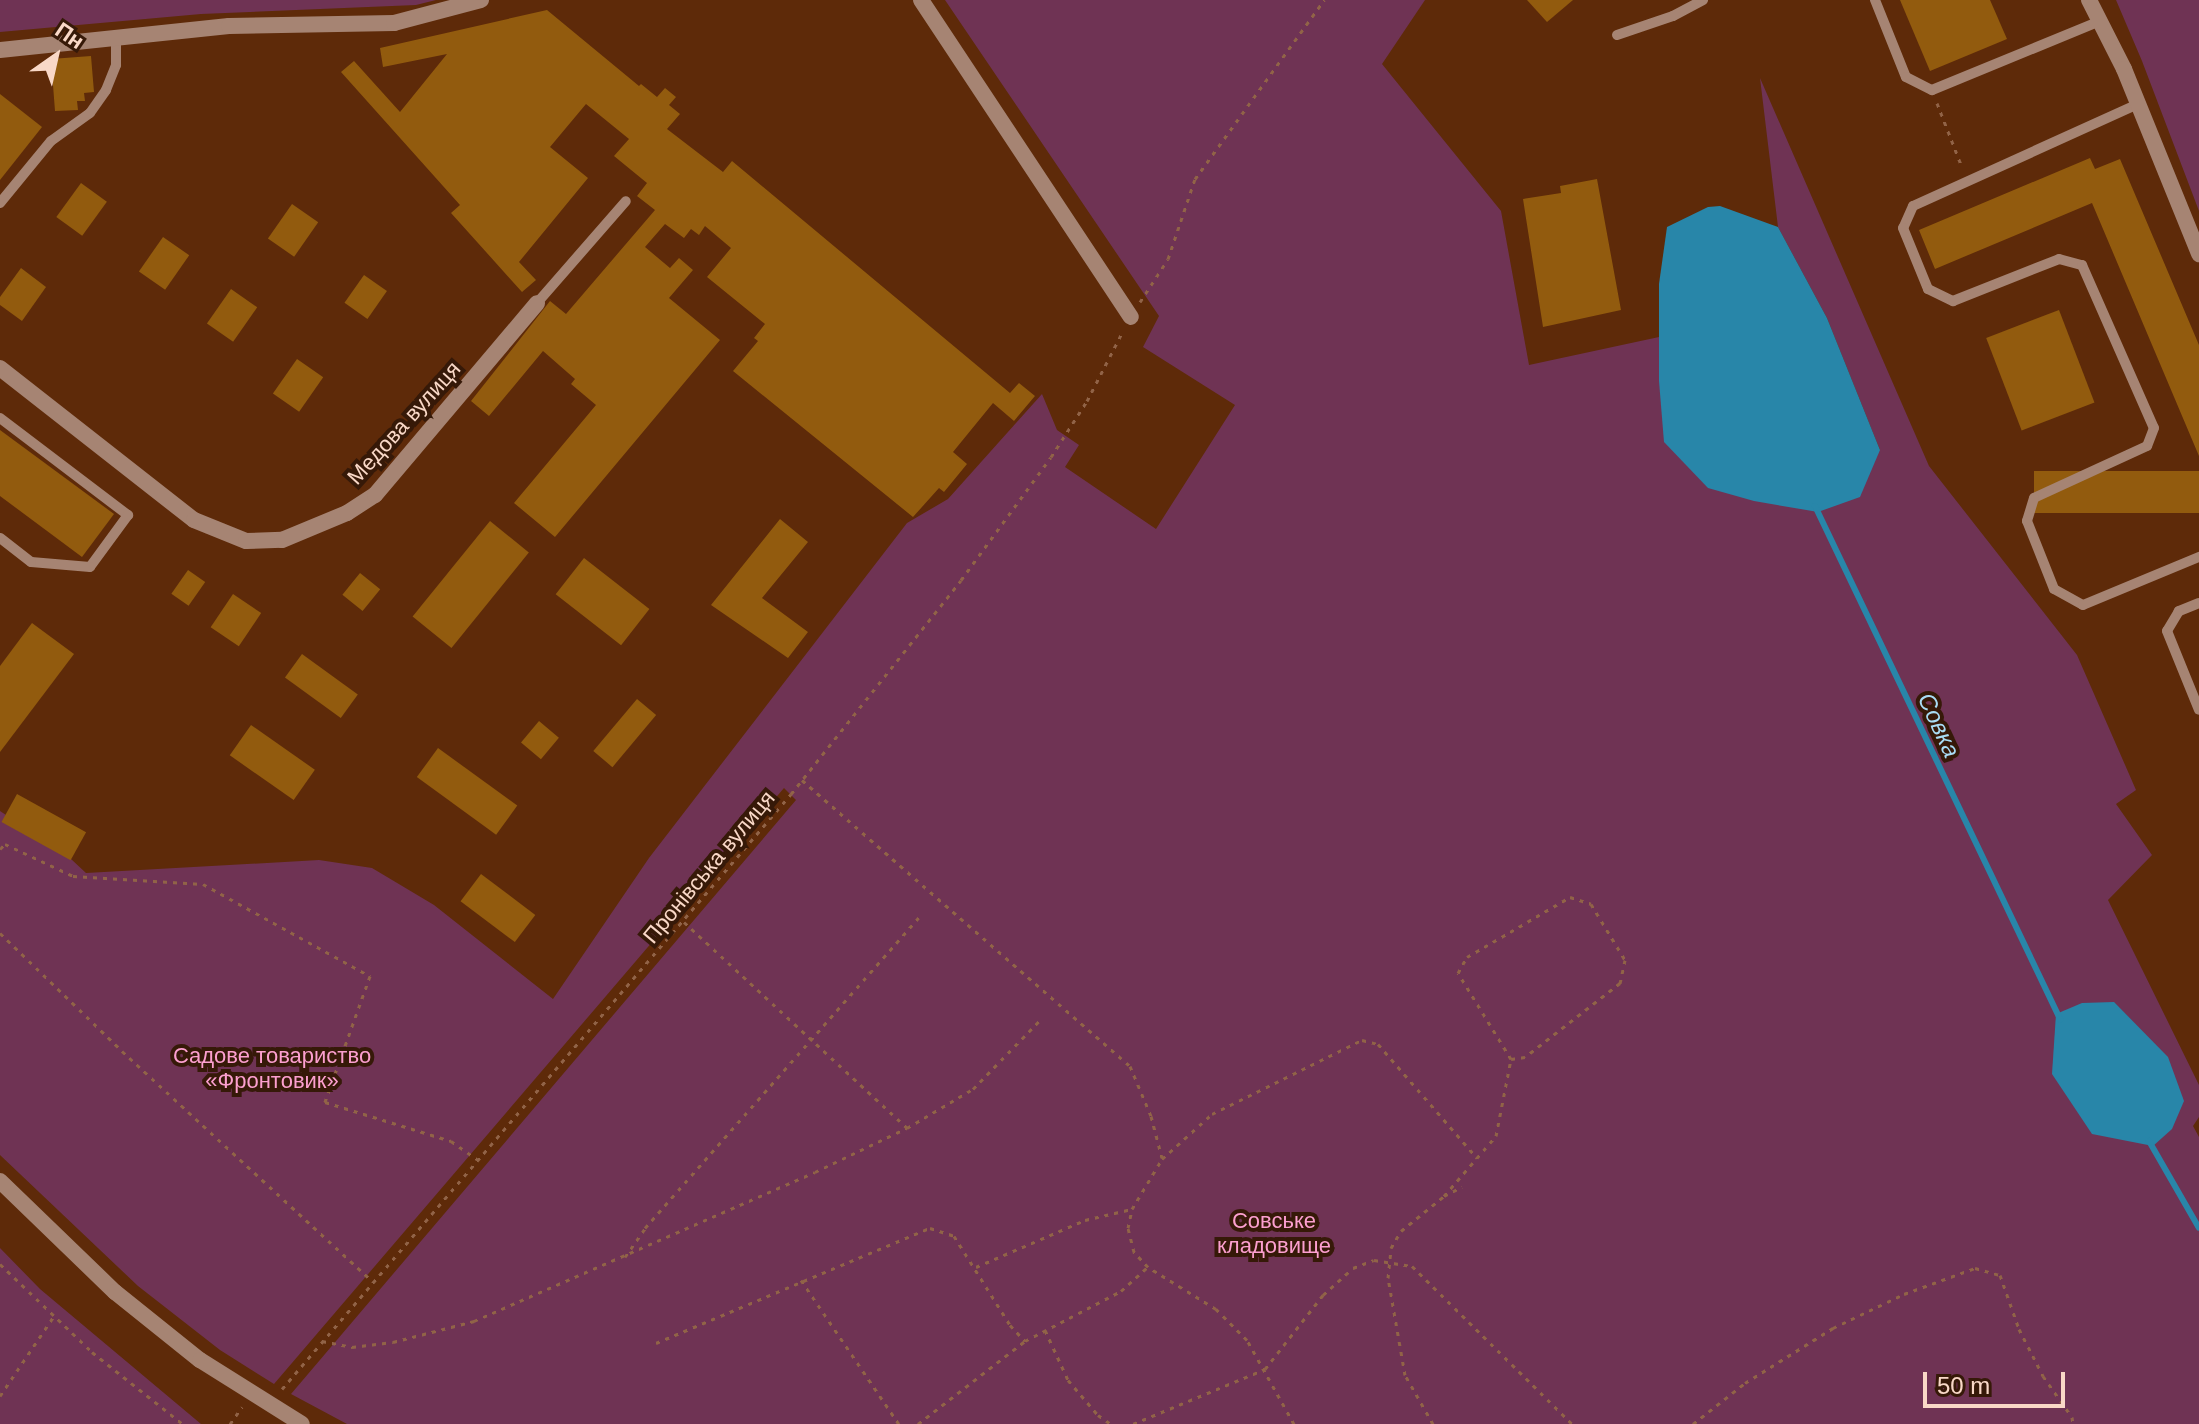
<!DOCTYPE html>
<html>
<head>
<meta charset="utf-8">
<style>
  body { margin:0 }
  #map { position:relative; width:2199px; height:1424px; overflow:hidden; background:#5e2a09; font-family:Helvetica,sans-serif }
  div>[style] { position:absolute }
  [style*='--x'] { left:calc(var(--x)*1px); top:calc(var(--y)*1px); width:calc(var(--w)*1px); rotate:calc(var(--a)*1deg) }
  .green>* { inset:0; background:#6f3354 }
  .water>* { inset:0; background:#2886a9 }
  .stream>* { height:6px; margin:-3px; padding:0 3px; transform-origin:3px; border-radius:3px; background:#2886a9 }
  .building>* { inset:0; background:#925b0e; transform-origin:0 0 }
  .path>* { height:3px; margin-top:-1.5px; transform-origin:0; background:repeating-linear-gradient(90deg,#916347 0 4px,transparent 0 10px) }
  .lane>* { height:10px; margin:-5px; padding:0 5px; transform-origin:5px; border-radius:5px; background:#a68473 }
  .street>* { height:16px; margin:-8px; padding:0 8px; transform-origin:8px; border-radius:8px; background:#a68473 }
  span { translate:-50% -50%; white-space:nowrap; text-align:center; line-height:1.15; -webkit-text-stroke:8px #361908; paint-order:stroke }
  .street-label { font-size:22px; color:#f9d8c7 }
  .park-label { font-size:22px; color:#fc9fcf }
  .water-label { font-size:24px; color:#a9dcf4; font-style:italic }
  .north { position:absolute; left:16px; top:16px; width:80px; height:80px; -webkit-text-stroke:6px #361908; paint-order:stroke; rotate:34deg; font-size:22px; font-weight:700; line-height:32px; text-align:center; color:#f9d8c7 }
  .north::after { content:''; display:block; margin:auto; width:28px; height:36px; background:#f9d8c7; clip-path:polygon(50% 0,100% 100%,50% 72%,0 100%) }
  .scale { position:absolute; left:1923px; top:1372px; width:142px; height:36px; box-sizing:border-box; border:4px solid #f9d8c7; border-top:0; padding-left:10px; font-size:24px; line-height:28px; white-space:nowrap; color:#f9d8c7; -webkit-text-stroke:6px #361908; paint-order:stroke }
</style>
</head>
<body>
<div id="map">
  <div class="green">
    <div style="clip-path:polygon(0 0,436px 0,416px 5px,201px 14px,0 32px)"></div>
    <div style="clip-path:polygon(945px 0,1425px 0,1382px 64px,1501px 211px,1529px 365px,1659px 337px,1659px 381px,1880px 450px,1827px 318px,1778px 227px,1760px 78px,1929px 466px,2077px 655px,2136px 790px,2116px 804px,2152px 855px,2108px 900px,2199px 1085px,2199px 1117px,2193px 1126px,2199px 1137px,2199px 1424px,347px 1424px,291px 1394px,796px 800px,784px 788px,274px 1384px,220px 1350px,138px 1286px,0 1155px,0 811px,6px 815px,4px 820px,71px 859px,86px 873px,319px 860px,372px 868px,434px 905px,553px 999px,649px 858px,907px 523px,948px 499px,1042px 394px,1057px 430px,1079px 445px,1065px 467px,1156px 529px,1235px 405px,1143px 347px,1159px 316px)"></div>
    <div style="clip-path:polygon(2116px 0,2199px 0,2199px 211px,2142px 61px)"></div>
    <div style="clip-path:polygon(0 1248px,40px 1289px,201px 1424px,0 1424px)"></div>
  </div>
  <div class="water">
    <div style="clip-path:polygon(1720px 206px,1778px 227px,1827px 318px,1880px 450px,1860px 497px,1818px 512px,1754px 501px,1708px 488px,1664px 442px,1659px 381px,1659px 284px,1667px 227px,1708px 207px)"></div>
    <div style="clip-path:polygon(2114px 1002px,2168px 1057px,2184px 1101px,2172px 1129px,2153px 1146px,2092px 1134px,2052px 1074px,2056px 1014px,2082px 1003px)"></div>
  </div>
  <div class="stream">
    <div style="--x:1815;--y:506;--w:569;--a:64.47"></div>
    <div style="--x:2149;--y:1141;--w:100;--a:60.1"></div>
  </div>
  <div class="building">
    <div style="clip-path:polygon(1527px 0,1573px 0,1547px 22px)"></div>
    <div style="clip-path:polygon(1900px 0,1990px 0,2007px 39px,1930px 71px)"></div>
    <div style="clip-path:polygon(547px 10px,639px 86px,641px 84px,657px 97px,665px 88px,676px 97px,669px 105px,680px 114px,667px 129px,723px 172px,732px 161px,1010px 393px,1019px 383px,1035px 396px,1014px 421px,993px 403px,953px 452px,967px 464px,944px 492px,939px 488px,913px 517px,733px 371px,758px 341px,754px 338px,765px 324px,707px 277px,731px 248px,705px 226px,699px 235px,691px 229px,684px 238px,665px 224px,645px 247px,670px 268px,679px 258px,693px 270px,669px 298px,720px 340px,555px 537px,514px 503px,596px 405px,571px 384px,575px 379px,543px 351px,489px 416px,471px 401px,550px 301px,566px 314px,655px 210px,637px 196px,647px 183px,614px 156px,629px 139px,586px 104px,550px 147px,588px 178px,519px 262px,536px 280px,522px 292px,451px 213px,460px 205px,341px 72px,354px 61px,400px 112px,447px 54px,383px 67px,380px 48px)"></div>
    <div style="clip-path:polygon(91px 56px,94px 92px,84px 93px,85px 101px,77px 101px,78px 110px,55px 111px,51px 59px)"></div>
    <div style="clip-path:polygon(0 94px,42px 127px,0 180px)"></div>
    <div style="clip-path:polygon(2090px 158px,2095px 169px,2120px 159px,2199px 345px,2199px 456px,2092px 203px,1935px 269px,1919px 230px)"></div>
    <div style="clip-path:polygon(1597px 179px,1621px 310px,1543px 327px,1523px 199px,1561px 193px,1560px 186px)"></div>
    <div style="left:81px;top:183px;width:32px;height:42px;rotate:36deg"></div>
    <div style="left:292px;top:204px;width:32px;height:42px;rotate:35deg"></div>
    <div style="left:163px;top:237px;width:32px;height:42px;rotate:35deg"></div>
    <div style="clip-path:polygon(21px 268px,46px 287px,22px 321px,0 305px,0 297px)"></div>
    <div style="left:364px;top:275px;width:28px;height:34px;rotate:35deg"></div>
    <div style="left:231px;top:289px;width:32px;height:42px;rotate:35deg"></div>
    <div style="left:2059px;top:310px;width:99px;height:78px;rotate:69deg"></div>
    <div style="left:297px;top:359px;width:32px;height:42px;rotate:35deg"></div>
    <div style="clip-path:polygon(0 430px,114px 514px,82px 557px,0 496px)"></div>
    <div style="left:2199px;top:471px;width:42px;height:165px;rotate:90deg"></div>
    <div style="clip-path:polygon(780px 519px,808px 542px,762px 598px,808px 632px,788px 658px,711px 605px)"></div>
    <div style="left:490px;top:521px;width:50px;height:123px;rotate:39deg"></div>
    <div style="left:584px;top:558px;width:83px;height:46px;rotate:38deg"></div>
    <div style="left:188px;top:570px;width:21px;height:29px;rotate:35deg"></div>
    <div style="left:360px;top:573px;width:26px;height:28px;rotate:39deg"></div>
    <div style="left:233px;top:594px;width:34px;height:40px;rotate:34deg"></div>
    <div style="clip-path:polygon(32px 623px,74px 654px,0 752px,0 666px)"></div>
    <div style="left:302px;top:654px;width:69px;height:29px;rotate:36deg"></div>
    <div style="left:637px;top:699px;width:25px;height:68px;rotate:40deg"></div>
    <div style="left:539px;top:721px;width:26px;height:28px;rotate:40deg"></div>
    <div style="left:251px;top:725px;width:78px;height:37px;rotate:35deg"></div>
    <div style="left:438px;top:748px;width:98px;height:36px;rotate:36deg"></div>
    <div style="left:17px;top:794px;width:79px;height:32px;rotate:29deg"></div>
    <div style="left:481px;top:874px;width:68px;height:34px;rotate:37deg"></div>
  </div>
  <div class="path">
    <div style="--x:1937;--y:103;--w:69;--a:68.7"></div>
    <div style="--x:1140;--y:302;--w:51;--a:-56.9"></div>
    <div style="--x:1168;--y:259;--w:84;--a:-71.4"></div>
    <div style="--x:1195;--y:179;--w:221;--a:-54.2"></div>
    <div style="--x:802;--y:780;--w:435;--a:41.1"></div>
    <div style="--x:1130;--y:1066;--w:54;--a:67.2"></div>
    <div style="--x:1151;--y:1116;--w:43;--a:75.3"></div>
    <div style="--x:0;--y:849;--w:7;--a:-45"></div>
    <div style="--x:5;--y:844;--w:75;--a:25.2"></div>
    <div style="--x:73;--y:876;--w:130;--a:3.5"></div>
    <div style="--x:203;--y:884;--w:191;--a:28.9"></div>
    <div style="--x:370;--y:976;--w:134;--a:109.7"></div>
    <div style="--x:325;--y:1102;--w:132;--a:17.2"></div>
    <div style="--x:451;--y:1141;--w:32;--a:35"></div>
    <div style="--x:684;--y:922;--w:304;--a:42.7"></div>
    <div style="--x:0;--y:933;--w:170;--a:44"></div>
    <div style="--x:122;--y:1051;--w:340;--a:42.6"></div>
    <div style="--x:1444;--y:1196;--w:79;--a:-49.1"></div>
    <div style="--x:1496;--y:1136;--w:78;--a:-79"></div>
    <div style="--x:1511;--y:1059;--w:101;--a:-121.6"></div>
    <div style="--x:1458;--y:973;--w:18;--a:-61"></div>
    <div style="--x:1467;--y:957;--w:119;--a:-30.2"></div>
    <div style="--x:1570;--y:897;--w:22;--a:18"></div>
    <div style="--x:1591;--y:904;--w:66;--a:58.7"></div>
    <div style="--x:1625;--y:960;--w:24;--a:102"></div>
    <div style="--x:1620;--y:983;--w:120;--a:142.1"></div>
    <div style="--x:1525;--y:1057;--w:14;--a:172"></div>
    <div style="--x:625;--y:1257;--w:35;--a:-55"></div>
    <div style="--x:645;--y:1228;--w:417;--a:-48.6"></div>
    <div style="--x:0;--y:1264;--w:127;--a:43.7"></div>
    <div style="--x:92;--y:1352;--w:116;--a:38.4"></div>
    <div style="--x:976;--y:1267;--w:119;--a:-23.3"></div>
    <div style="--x:1085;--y:1220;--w:48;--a:-13.2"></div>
    <div style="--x:801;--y:1280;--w:174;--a:55.8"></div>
    <div style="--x:1045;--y:1330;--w:55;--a:65.3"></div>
    <div style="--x:1068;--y:1380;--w:46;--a:49.4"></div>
    <div style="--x:1098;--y:1415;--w:16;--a:35"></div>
    <div style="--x:322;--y:1341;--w:31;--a:11"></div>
    <div style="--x:352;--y:1347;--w:41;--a:-7"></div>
    <div style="--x:393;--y:1342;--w:84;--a:-14.5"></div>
    <div style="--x:474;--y:1321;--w:372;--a:-23.6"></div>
    <div style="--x:815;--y:1172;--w:102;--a:-25.6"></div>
    <div style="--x:907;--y:1128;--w:77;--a:-30.6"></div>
    <div style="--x:973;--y:1089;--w:98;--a:-45.8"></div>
    <div style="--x:656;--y:1343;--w:297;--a:-22.8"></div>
    <div style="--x:930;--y:1228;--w:25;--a:18"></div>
    <div style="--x:954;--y:1236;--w:105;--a:57.8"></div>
    <div style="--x:1010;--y:1325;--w:22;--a:47"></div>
    <div style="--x:282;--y:1389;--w:783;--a:-49.45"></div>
    <div style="--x:791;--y:794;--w:273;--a:-51.5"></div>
    <div style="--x:961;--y:580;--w:152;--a:-53.8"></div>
    <div style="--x:1051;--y:457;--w:67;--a:-57.3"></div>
    <div style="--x:1087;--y:401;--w:76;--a:-62.8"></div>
    <div style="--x:0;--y:1396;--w:97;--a:-56"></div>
    <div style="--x:230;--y:1424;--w:21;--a:-55"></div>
    <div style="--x:918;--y:1424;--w:135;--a:-37.8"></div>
    <div style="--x:1025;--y:1341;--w:108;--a:-27.5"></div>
    <div style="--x:1121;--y:1291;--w:36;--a:-42"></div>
    <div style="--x:1133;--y:1424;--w:143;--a:-22.6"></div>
    <div style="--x:1265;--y:1369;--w:94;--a:-51.9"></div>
    <div style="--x:1323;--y:1295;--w:40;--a:-42"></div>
    <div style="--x:1353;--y:1268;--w:22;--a:-21"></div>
    <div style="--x:1374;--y:1260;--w:38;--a:9"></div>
    <div style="--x:1412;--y:1266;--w:225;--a:44.6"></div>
    <div style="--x:1294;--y:1424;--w:96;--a:-119.2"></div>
    <div style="--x:1247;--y:1340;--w:44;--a:-135"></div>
    <div style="--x:1216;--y:1309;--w:80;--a:-148.3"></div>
    <div style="--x:1148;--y:1267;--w:21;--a:-133"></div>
    <div style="--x:1134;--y:1252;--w:25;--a:-104"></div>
    <div style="--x:1128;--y:1228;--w:19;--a:-78"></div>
    <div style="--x:1132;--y:1209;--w:58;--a:-59"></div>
    <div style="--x:1162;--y:1159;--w:67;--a:-42"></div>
    <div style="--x:1212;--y:1114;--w:167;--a:-26.3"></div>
    <div style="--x:1362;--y:1040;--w:16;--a:14"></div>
    <div style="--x:1378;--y:1044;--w:151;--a:49"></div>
    <div style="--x:1433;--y:1424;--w:56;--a:-119.7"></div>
    <div style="--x:1405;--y:1375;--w:98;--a:-99.9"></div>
    <div style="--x:1388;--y:1278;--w:30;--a:-84"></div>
    <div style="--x:1391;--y:1248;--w:20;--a:-60"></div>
    <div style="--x:1401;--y:1231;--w:55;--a:-39.1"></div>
    <div style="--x:1444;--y:1196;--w:20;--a:-27"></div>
    <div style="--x:1693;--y:1424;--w:66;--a:-38.3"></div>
    <div style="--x:1745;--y:1383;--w:104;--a:-32"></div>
    <div style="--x:1833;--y:1328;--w:79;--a:-25.6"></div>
    <div style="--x:1904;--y:1294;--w:76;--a:-20.1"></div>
    <div style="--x:1975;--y:1268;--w:26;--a:16"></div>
    <div style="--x:2000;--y:1275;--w:57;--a:70.6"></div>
    <div style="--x:2019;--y:1329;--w:53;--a:62.9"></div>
    <div style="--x:2043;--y:1376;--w:50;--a:54.7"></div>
    <div style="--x:2072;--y:1417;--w:7;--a:82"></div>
  </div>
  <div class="lane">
    <div style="--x:1875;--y:0;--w:83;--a:68.1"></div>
    <div style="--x:1906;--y:77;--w:29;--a:27"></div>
    <div style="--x:1932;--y:90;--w:182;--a:-22.3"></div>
    <div style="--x:1617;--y:35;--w:59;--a:-18.7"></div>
    <div style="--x:1673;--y:16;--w:34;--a:-28"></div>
    <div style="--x:2138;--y:104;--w:247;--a:155.6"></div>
    <div style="--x:1913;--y:206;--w:24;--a:114"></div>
    <div style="--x:1903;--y:228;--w:66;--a:67.7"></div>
    <div style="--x:1928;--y:289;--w:28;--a:26"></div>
    <div style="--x:1953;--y:301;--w:114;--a:-21.6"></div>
    <div style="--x:2059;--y:259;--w:24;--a:15"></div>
    <div style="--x:2082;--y:265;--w:178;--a:66.2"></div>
    <div style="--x:2154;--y:428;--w:19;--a:111"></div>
    <div style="--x:2147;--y:446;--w:124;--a:155.3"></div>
    <div style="--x:2034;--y:498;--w:24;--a:107"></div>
    <div style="--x:2027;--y:521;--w:73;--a:68.3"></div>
    <div style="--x:2054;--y:589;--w:33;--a:29"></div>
    <div style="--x:2083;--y:605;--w:126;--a:-22.5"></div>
    <div style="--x:0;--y:203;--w:80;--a:-50.6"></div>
    <div style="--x:51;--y:141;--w:48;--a:-35.7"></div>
    <div style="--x:90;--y:113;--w:28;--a:-55"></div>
    <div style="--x:106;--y:90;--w:27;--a:-68"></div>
    <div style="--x:116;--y:65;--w:26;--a:-90"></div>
    <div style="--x:537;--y:303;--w:135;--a:-48.9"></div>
    <div style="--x:0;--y:418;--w:161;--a:37.2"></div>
    <div style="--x:128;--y:515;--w:64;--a:126.2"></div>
    <div style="--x:90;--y:567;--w:59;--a:-175.2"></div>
    <div style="--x:31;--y:562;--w:39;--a:-142"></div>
    <div style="--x:2199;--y:603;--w:22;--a:158"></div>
    <div style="--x:2179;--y:611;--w:23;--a:121"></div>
    <div style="--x:2167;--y:631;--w:85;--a:67.9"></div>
  </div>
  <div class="street">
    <div style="--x:921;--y:0;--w:380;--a:56.5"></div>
    <div style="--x:2089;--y:0;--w:77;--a:63.1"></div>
    <div style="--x:2124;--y:69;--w:200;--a:67.9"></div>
    <div style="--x:0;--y:50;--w:230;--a:-6"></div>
    <div style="--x:229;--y:26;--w:165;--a:-1"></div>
    <div style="--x:394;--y:23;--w:90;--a:-14.8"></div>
    <div style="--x:0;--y:368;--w:246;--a:38.1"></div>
    <div style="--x:194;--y:520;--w:56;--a:22"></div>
    <div style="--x:246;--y:541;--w:36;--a:-2"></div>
    <div style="--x:282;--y:540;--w:70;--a:-22.6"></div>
    <div style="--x:347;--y:513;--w:33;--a:-33"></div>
    <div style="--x:375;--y:495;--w:251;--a:-49.8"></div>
    <div style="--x:0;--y:1181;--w:160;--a:44"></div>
    <div style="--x:115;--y:1292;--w:109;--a:38.7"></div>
    <div style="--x:200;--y:1360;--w:120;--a:32.1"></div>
  </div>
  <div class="street-label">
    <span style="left:404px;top:423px;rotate:-48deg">Медова вулиця</span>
    <span style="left:709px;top:867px;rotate:-50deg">Пронівська вулиця</span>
  </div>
  <div class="park-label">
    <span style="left:272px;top:1068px">Садове товариство<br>«Фронтовик»</span>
    <span style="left:1274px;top:1233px">Совське<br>кладовище</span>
  </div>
  <div class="water-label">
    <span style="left:1939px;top:725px;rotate:65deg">Совка</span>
  </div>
  <div class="north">Пн</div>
  <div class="scale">50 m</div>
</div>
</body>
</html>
